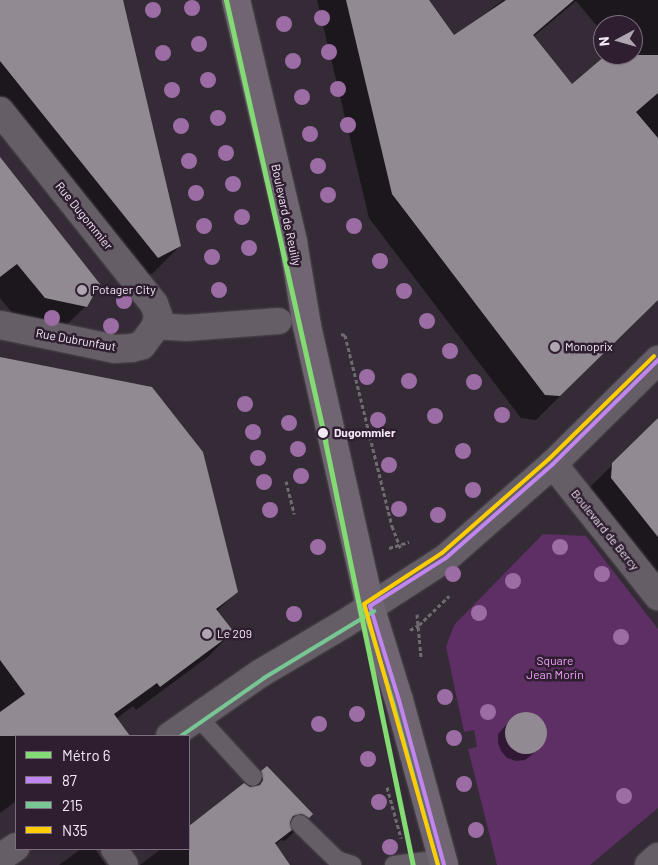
<!DOCTYPE html>
<html>
<head>
<meta charset="utf-8">
<style>
  body { margin:0 }
  #map { position:relative; width:658px; height:865px; overflow:hidden; background:#342b36; font-family:Barlow,sans-serif }
  div>[style] { position:absolute }
  [style*='--x'] { left:calc(var(--x)*1px); top:calc(var(--y)*1px); width:calc(var(--w)*1px); rotate:calc(var(--a)*1deg) }
  .green>* { inset:0; background:#5d2f64 }
  .shadow>* { inset:0; background:#0007 }
  .building>* { inset:0; background:#928a93 }
  .round { border-radius:50% }
  .path>* { height:3px; margin-top:-1.5px; transform-origin:0; background:repeating-linear-gradient(90deg,#706a72 0 4px,transparent 0 6.5px) }
  .roads { filter:drop-shadow(0 0 1px #4f4750) drop-shadow(0 0 1px #4f4750) }
  .service>* { height:18px; margin:-9px; padding:0 9px; transform-origin:9px; border-radius:9px; background:#655e66 }
  .pedestrian>* { height:26px; margin:-13px; padding:0 13px; transform-origin:13px; border-radius:13px; background:#655e66 }
  .minor>* { height:28px; margin:-14px; padding:0 14px; transform-origin:14px; border-radius:14px; background:#655e66 }
  .tertiary>* { height:28px; margin:-14px; padding:0 14px; transform-origin:14px; border-radius:14px; background:#655e66 }
  .primary>* { height:28px; margin:-14px; padding:0 14px; transform-origin:14px; border-radius:14px; background:#706672 }
  .bus-1>* { height:4px; margin:-2px; padding:0 2px; transform-origin:2px; border-radius:2px; background:#c185f0 }
  .bus-2>* { height:4px; margin:-2px; padding:0 2px; transform-origin:2px; border-radius:2px; background:#77c694 }
  .bus-3>* { height:4px; margin:-2px; padding:0 2px; transform-origin:2px; border-radius:2px; background:#ffcd02 }
  .metro-1>* { height:5px; margin:-2.5px; padding:0 2.5px; transform-origin:2.5px; border-radius:2.5px; background:#82dc73 }
  .trees>* { width:16px; height:16px; margin:-8px; border-radius:50%; background:#9c6ca4 }
  .dots>* { width:14px; height:14px; translate:-50% -50%; box-sizing:border-box; border:2px solid #2e1e30; border-radius:50% }
  span { translate:-50% -50%; white-space:nowrap; text-align:center; line-height:1.15; -webkit-text-stroke:5px #2e1e30; paint-order:stroke }
  .street-label { font-size:12px; color:#f3e8f4 }
  .poi-label { font-size:12px; color:#f3e8f4 }
  .left { translate:0 -50%; text-align:left }
  .stop-label { font-size:12px; color:#f3e8f4; font-weight:700 }
  .park-label { font-size:12px; color:#f2a1fe }
  .legend { position:absolute; left:15px; top:735px; width:175px; height:115px; box-sizing:border-box; background:#2e1e30; border:1px solid #7d6f7e; margin:0; padding:6px 9px; list-style:none; font-size:15px; color:#f3e8f4 }
  .legend li { display:flex; align-items:center; gap:10px; height:25px }
  .legend b { width:25px; border:1px solid #7d6f7e }
  .north { position:absolute; left:593px; top:15px; width:50px; height:50px; box-sizing:border-box; background:#2e1e30; border:1px solid #7d6f7e; border-radius:50%; rotate:264deg; font-size:14px; font-weight:700; line-height:20px; text-align:center; color:#f3e8f4 }
  .north::after { content:''; display:block; margin:auto; width:18px; height:22px; background:#b0a6b2; clip-path:polygon(50% 0,100% 100%,50% 72%,0 100%) }
</style>
</head>
<body>
<div id="map">
  <div class="green">
    <div style="clip-path:polygon(543px 534px,586px 536px,658px 629px,658px 808px,590px 865px,497px 865px,468px 749px,477px 747px,474px 730px,464px 732px,446px 647px,454px 625px)"></div>
  </div>
  <div class="shadow">
    <div style="clip-path:polygon(0 0,122px 0,180px 246px,153px 273px,131px 284px,0 121px)"></div>
    <div style="clip-path:polygon(evenodd,317px 0,427px 0,454px 37px,503px 0,658px 0,658px 298px,536px 420px,521px 418px,369px 218px,317px 0,576px 1px,603px 33px,603px 25px,633px 25px,633px 55px,607px 55px,571px 86px,533px 37px,576px 1px)"></div>
    <div style="clip-path:polygon(0 161px,86px 306px,60px 331px,18px 320px,0 298px)"></div>
    <div style="clip-path:polygon(0 358px,236px 592px,216px 612px,232px 632px,209px 656px,136px 710px,133px 706px,116px 719px,125px 731px,120px 736px,16px 736px,16px 801px,0 813px)"></div>
    <div style="clip-path:polygon(658px 420px,658px 599px,586px 491px)"></div>
    <div style="clip-path:polygon(526px 712px,534px 714px,540px 719px,546px 728px,546px 738px,533px 754px,525px 760px,516px 761px,507px 758px,501px 751px,498px 743px,498px 734px,511px 719px)"></div>
    <div style="clip-path:polygon(262px 772px,312px 814px,287px 839px,284px 841px,281px 840px,275px 845px,289px 865px,140px 865px,161px 849px,189px 849px,189px 828px,245px 785px,247px 787px)"></div>
    <div style="clip-path:polygon(81px 849px,95px 849px,106px 865px,59px 865px)"></div>
  </div>
  <div class="building">
    <div style="clip-path:polygon(0 0,123px 0,181px 246px,158px 258px,0 61px)"></div>
    <div style="clip-path:polygon(346px 0,429px 0,454px 35px,506px 0,574px 0,533px 35px,572px 84px,606px 55px,658px 55px,658px 93px,636px 112px,658px 138px,658px 300px,560px 396px,545px 395px,392px 194px)"></div>
    <div style="clip-path:polygon(0 157px,100px 284px,87px 307px,45px 298px,17px 264px,0 277px)"></div>
    <div style="clip-path:polygon(0 357px,152px 387px,203px 452px,238px 592px,216px 609px,234px 632px,160px 687px,157px 683px,114px 714px,130px 736px,0 736px,0 712px,25px 694px,0 660px)"></div>
    <div style="clip-path:polygon(658px 418px,658px 537px,611px 478px,612px 463px)"></div>
    <div class="round" style="left:505px;top:712px;width:42px;height:42px"></div>
    <div style="clip-path:polygon(267px 766px,313px 814px,309px 818px,302px 814px,293px 816px,290px 822px,292px 830px,275px 843px,290px 865px,189px 865px,189px 826px,244px 783px,250px 787px,260px 785px,263px 780px,261px 771px)"></div>
  </div>
  <div class="path">
    <div style="--x:341;--y:334;--w:4;--a:14"></div>
    <div style="--x:345;--y:335;--w:197;--a:76.2"></div>
    <div style="--x:392;--y:526;--w:26;--a:69"></div>
    <div style="--x:286;--y:481;--w:34;--a:76"></div>
    <div style="--x:389;--y:548;--w:21;--a:-17"></div>
    <div style="--x:417;--y:614;--w:43;--a:84.7"></div>
    <div style="--x:410;--y:630;--w:10;--a:-29"></div>
    <div style="--x:419;--y:625;--w:42;--a:-44"></div>
    <div style="--x:387;--y:787;--w:53;--a:74.6"></div>
  </div>
  <div class="roads">
    <div class="service">
      <div style="--x:198;--y:717;--w:81;--a:47.5"></div>
      <div style="--x:300;--y:824;--w:52;--a:44.2"></div>
      <div style="--x:337;--y:860;--w:16;--a:18"></div>
      <div style="--x:394;--y:865;--w:49;--a:-7"></div>
    </div>
    <div class="pedestrian">
      <div style="--x:156;--y:326;--w:30;--a:4"></div>
      <div style="--x:186;--y:328;--w:93;--a:-4.3"></div>
      <div style="--x:114;--y:849;--w:19;--a:55"></div>
    </div>
    <div class="minor">
      <div style="--x:0;--y:111;--w:247;--a:51.4"></div>
      <div style="--x:154;--y:304;--w:12;--a:70"></div>
      <div style="--x:158;--y:315;--w:11;--a:100"></div>
      <div style="--x:156;--y:326;--w:24;--a:126"></div>
      <div style="--x:142;--y:345;--w:10;--a:163"></div>
      <div style="--x:132;--y:348;--w:17;--a:177"></div>
      <div style="--x:115;--y:349;--w:117;--a:-168.2"></div>
      <div style="--x:553;--y:464;--w:169;--a:51.5"></div>
      <div style="--x:649;--y:865;--w:12;--a:-42"></div>
    </div>
    <div class="tertiary">
      <div style="--x:170;--y:736;--w:111;--a:-34.7"></div>
      <div style="--x:261;--y:673;--w:96;--a:-30.6"></div>
      <div style="--x:344;--y:624;--w:121;--a:-32.9"></div>
      <div style="--x:446;--y:558;--w:142;--a:-41.3"></div>
      <div style="--x:553;--y:464;--w:148;--a:-44.7"></div>
      <div style="--x:0;--y:858;--w:19;--a:-35"></div>
    </div>
    <div class="primary">
      <div style="--x:236;--y:0;--w:249;--a:76.7"></div>
      <div style="--x:293;--y:242;--w:85;--a:80.5"></div>
      <div style="--x:307;--y:326;--w:287;--a:77.3"></div>
      <div style="--x:370;--y:606;--w:98;--a:72.9"></div>
      <div style="--x:399;--y:700;--w:171;--a:74.7"></div>
    </div>
  </div>
  <div class="bus-1">
    <div style="--x:370;--y:606;--w:90;--a:-32.3"></div>
    <div style="--x:446;--y:558;--w:142;--a:-41.3"></div>
    <div style="--x:553;--y:464;--w:148;--a:-44.7"></div>
    <div style="--x:370;--y:606;--w:98;--a:72.9"></div>
    <div style="--x:399;--y:700;--w:171;--a:74.7"></div>
  </div>
  <div class="bus-2">
    <div style="--x:364;--y:608;--w:98;--a:72.9"></div>
    <div style="--x:393;--y:702;--w:169;--a:74.6"></div>
    <div style="--x:181;--y:736;--w:101;--a:-34.9"></div>
    <div style="--x:264;--y:678;--w:129;--a:-31.3"></div>
  </div>
  <div class="bus-3">
    <div style="--x:438;--y:865;--w:271;--a:-105.8"></div>
    <div style="--x:364;--y:604;--w:93;--a:-33.2"></div>
    <div style="--x:442;--y:553;--w:142;--a:-41.3"></div>
    <div style="--x:549;--y:459;--w:147;--a:-44.4"></div>
  </div>
  <div class="metro-1">
    <div style="--x:226;--y:0;--w:452;--a:77.3"></div>
    <div style="--x:325;--y:441;--w:433;--a:78.3"></div>
  </div>
  <div class="trees">
    <div style="left:192px;top:8px"></div>
    <div style="left:153px;top:10px"></div>
    <div style="left:322px;top:18px"></div>
    <div style="left:284px;top:24px"></div>
    <div style="left:199px;top:44px"></div>
    <div style="left:329px;top:52px"></div>
    <div style="left:163px;top:53px"></div>
    <div style="left:293px;top:61px"></div>
    <div style="left:208px;top:80px"></div>
    <div style="left:338px;top:89px"></div>
    <div style="left:172px;top:90px"></div>
    <div style="left:302px;top:97px"></div>
    <div style="left:218px;top:118px"></div>
    <div style="left:348px;top:125px"></div>
    <div style="left:181px;top:126px"></div>
    <div style="left:310px;top:134px"></div>
    <div style="left:226px;top:153px"></div>
    <div style="left:189px;top:161px"></div>
    <div style="left:318px;top:166px"></div>
    <div style="left:233px;top:184px"></div>
    <div style="left:196px;top:193px"></div>
    <div style="left:328px;top:195px"></div>
    <div style="left:242px;top:217px"></div>
    <div style="left:204px;top:226px"></div>
    <div style="left:354px;top:226px"></div>
    <div style="left:249px;top:248px"></div>
    <div style="left:212px;top:257px"></div>
    <div style="left:380px;top:261px"></div>
    <div style="left:219px;top:290px"></div>
    <div style="left:404px;top:291px"></div>
    <div style="left:124px;top:301px"></div>
    <div style="left:52px;top:318px"></div>
    <div style="left:427px;top:321px"></div>
    <div style="left:111px;top:326px"></div>
    <div style="left:450px;top:351px"></div>
    <div style="left:367px;top:377px"></div>
    <div style="left:409px;top:381px"></div>
    <div style="left:474px;top:382px"></div>
    <div style="left:245px;top:404px"></div>
    <div style="left:502px;top:415px"></div>
    <div style="left:435px;top:416px"></div>
    <div style="left:378px;top:420px"></div>
    <div style="left:289px;top:423px"></div>
    <div style="left:253px;top:432px"></div>
    <div style="left:298px;top:449px"></div>
    <div style="left:463px;top:451px"></div>
    <div style="left:258px;top:458px"></div>
    <div style="left:389px;top:465px"></div>
    <div style="left:301px;top:476px"></div>
    <div style="left:264px;top:482px"></div>
    <div style="left:473px;top:490px"></div>
    <div style="left:399px;top:509px"></div>
    <div style="left:270px;top:510px"></div>
    <div style="left:438px;top:515px"></div>
    <div style="left:318px;top:547px"></div>
    <div style="left:560px;top:547px"></div>
    <div style="left:453px;top:574px"></div>
    <div style="left:602px;top:574px"></div>
    <div style="left:513px;top:581px"></div>
    <div style="left:479px;top:613px"></div>
    <div style="left:294px;top:614px"></div>
    <div style="left:621px;top:637px"></div>
    <div style="left:445px;top:697px"></div>
    <div style="left:488px;top:712px"></div>
    <div style="left:357px;top:714px"></div>
    <div style="left:319px;top:724px"></div>
    <div style="left:454px;top:738px"></div>
    <div style="left:368px;top:759px"></div>
    <div style="left:464px;top:784px"></div>
    <div style="left:624px;top:796px"></div>
    <div style="left:379px;top:802px"></div>
    <div style="left:476px;top:830px"></div>
    <div style="left:390px;top:847px"></div>
  </div>
  <div class="dots">
    <div style="left:82px;top:290px;background:#b0a6b2"></div>
    <div style="left:555px;top:347px;background:#b0a6b2"></div>
    <div style="left:323px;top:433px;background:#f3e8f4"></div>
    <div style="left:207px;top:634px;background:#b0a6b2"></div>
  </div>
  <div class="street-label">
    <span style="left:286px;top:215px;rotate:78deg">Boulevard de Reuilly</span>
    <span style="left:84px;top:216px;rotate:51deg">Rue Dugommier</span>
    <span style="left:76px;top:340px;rotate:10deg">Rue Dubrunfaut</span>
    <span style="left:605px;top:530px;rotate:51deg">Boulevard de Bercy</span>
  </div>
  <div class="poi-label">
    <span class="left" style="left:92px;top:290px">Potager City</span>
    <span class="left" style="left:565px;top:347px">Monoprix</span>
    <span class="left" style="left:217px;top:634px">Le 209</span>
  </div>
  <div class="stop-label">
    <span class="left" style="left:334px;top:433px">Dugommier</span>
  </div>
  <div class="park-label">
    <span style="left:555px;top:668px">Square<br>Jean Morin</span>
  </div>
  <ul class="legend">
  <li><b style="height:6px;background:#82dc73"></b>Métro 6</li>
  <li><b style="height:6px;background:#c185f0"></b>87</li>
  <li><b style="height:6px;background:#77c694"></b>215</li>
  <li><b style="height:6px;background:#ffcd02"></b>N35</li>
  </ul>
  <div class="north">N</div>
</div>
</body>
</html>
